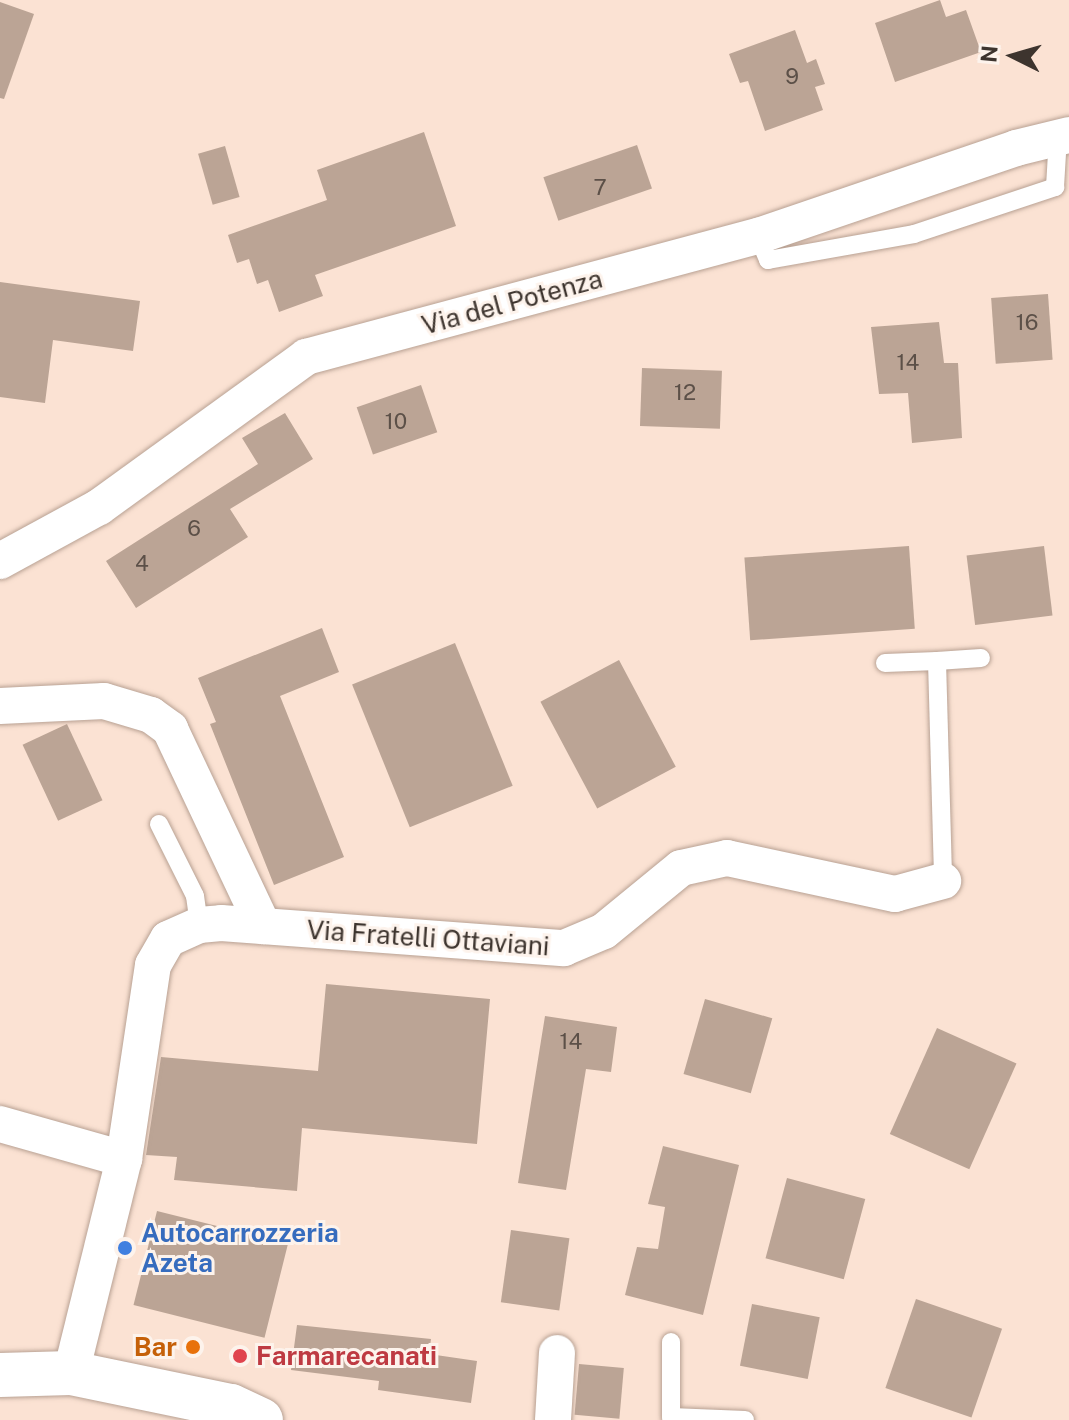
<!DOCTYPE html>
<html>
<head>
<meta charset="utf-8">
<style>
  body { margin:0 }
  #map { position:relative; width:1069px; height:1420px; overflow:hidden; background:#fbe2d3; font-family:"Public Sans",sans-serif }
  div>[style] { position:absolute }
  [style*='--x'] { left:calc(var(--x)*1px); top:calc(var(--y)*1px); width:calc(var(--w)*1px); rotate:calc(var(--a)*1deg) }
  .building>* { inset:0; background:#bba495; transform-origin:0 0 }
  .roads { filter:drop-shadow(0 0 2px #b8a193) drop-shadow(0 0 2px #b8a193) }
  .service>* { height:18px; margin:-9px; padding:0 9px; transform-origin:9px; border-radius:9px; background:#fff }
  .minor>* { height:36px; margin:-18px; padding:0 18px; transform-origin:18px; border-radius:18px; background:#fff }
  .secondary>* { height:44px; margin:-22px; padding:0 22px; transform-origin:22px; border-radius:22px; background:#fff }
  .dots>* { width:22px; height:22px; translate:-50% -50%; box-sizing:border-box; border:4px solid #fdf3ec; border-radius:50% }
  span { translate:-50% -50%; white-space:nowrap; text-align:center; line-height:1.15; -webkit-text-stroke:6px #fdf3ec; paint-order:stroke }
  .number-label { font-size:22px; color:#5c5048 }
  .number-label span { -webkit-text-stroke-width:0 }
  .street-label { font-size:26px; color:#3d342e }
  .shop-label { font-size:26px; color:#366cbe; font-weight:700 }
  .left { translate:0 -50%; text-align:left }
  .food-label { font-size:26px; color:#c56008; font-weight:700 }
  .right { translate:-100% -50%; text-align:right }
  .health-label { font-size:26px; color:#be3a42; font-weight:700 }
  .north { position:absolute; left:973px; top:16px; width:80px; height:80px; -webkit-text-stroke:6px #fdf3ec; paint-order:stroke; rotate:275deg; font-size:22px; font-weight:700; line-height:32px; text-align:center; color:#3d342e }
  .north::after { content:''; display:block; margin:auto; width:28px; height:36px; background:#3d342e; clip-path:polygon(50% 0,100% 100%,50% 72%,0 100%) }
</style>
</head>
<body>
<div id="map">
  <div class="building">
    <div style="clip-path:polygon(940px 0,946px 17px,966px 10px,981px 52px,895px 82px,875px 23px)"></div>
    <div style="clip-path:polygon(0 2px,34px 14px,4px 99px,0 98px)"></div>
    <div style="clip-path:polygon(795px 30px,807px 63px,816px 59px,825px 84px,815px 87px,823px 110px,765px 131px,748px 81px,740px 83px,729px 54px)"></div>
    <div style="clip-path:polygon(424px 132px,456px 226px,315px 275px,323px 296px,279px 312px,268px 280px,257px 284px,249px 259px,237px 263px,228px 235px,327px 200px,317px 170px)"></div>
    <div style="left:637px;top:145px;width:46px;height:99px;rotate:71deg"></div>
    <div style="left:225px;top:146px;width:53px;height:28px;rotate:74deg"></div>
    <div style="clip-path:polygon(0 282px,140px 301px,133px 351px,53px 340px,45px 403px,0 397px)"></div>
    <div style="left:1048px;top:294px;width:66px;height:57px;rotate:86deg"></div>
    <div style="clip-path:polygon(939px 322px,944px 363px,958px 363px,962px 438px,912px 443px,908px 393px,879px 394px,871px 327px)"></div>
    <div style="left:642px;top:368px;width:80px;height:58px;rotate:2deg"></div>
    <div style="left:421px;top:385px;width:50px;height:68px;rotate:71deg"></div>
    <div style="clip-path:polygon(285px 413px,313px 459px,230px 509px,248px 537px,136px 608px,106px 561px,258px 464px,242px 438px)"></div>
    <div style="left:909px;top:546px;width:83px;height:165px;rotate:86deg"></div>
    <div style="left:1044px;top:546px;width:70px;height:78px;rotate:83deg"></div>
    <div style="clip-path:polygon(322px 628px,339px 672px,280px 696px,344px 857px,274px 885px,210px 724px,216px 722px,198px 678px)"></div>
    <div style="left:455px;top:643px;width:154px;height:111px;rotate:68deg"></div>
    <div style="left:619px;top:660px;width:121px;height:89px;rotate:62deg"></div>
    <div style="left:67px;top:724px;width:84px;height:49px;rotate:65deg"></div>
    <div style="clip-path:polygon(326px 984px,490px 999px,477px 1144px,302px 1128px,297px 1191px,174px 1180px,177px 1157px,146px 1155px,161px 1057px,318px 1071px)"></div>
    <div style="left:705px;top:999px;width:70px;height:78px;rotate:16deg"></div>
    <div style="clip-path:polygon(545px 1016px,617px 1027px,611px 1072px,586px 1069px,566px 1190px,518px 1183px)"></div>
    <div style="left:937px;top:1028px;width:87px;height:116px;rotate:24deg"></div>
    <div style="clip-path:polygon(663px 1146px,739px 1165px,703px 1315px,625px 1295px,637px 1247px,658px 1249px,665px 1207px,648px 1204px)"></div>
    <div style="left:787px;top:1178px;width:81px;height:83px;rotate:15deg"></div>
    <div style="left:157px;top:1211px;width:135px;height:97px;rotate:14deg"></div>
    <div style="left:511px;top:1230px;width:59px;height:73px;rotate:8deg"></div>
    <div style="left:916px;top:1299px;width:91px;height:94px;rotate:19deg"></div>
    <div style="left:752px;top:1304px;width:69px;height:63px;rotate:11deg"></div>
    <div style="clip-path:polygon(297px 1325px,431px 1339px,429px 1354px,477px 1361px,471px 1403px,378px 1390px,379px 1381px,291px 1370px)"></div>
    <div style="left:579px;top:1364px;width:45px;height:51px;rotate:5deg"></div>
  </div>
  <div class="roads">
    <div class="service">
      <div style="--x:758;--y:236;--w:26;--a:67"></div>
      <div style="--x:768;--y:260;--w:148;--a:-10.1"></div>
      <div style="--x:914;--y:234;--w:149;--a:-18.4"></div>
      <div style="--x:1055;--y:187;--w:51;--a:-86.6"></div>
      <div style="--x:937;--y:661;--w:44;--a:-3.9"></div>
      <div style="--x:885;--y:663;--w:52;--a:-2.2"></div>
      <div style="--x:937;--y:661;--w:220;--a:88.4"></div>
      <div style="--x:159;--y:824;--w:80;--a:63.4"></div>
      <div style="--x:195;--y:896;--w:29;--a:82"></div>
      <div style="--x:671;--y:1342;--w:75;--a:90"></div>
      <div style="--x:671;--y:1417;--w:74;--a:2.3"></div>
    </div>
    <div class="minor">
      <div style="--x:0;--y:561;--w:113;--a:-28.6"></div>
      <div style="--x:99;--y:507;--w:256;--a:-35.9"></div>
      <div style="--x:306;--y:357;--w:468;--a:-15"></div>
      <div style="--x:758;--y:236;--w:273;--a:-18.8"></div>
      <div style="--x:1016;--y:148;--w:55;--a:-13.8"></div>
      <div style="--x:0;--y:706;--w:104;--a:-2.8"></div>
      <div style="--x:104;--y:701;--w:49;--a:16.6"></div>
      <div style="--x:151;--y:715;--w:24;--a:36"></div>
      <div style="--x:170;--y:729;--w:218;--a:64.7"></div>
      <div style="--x:0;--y:1124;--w:129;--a:15.8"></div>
      <div style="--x:71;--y:1373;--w:220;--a:-76.1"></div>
      <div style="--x:124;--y:1159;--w:196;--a:-81.5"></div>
      <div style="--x:153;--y:965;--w:30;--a:-60"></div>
      <div style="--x:168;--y:939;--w:34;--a:-24"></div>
      <div style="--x:199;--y:925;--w:22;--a:-5"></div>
      <div style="--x:221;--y:923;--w:344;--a:4.2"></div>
      <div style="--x:564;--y:948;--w:43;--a:-23"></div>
      <div style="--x:604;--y:931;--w:99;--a:-39.3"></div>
      <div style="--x:681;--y:868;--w:47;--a:-12.3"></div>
      <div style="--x:727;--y:858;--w:172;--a:12.1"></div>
      <div style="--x:895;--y:894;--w:50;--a:-15.2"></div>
      <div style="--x:553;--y:1420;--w:67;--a:-86.6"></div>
    </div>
    <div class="secondary">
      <div style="--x:0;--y:1375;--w:71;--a:-1.6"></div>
      <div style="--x:71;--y:1373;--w:163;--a:11.7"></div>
      <div style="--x:231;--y:1406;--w:33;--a:25"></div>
    </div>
  </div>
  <div class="dots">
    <div style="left:125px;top:1248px;background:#3f7fe0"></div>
    <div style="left:193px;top:1347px;background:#e8710a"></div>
    <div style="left:240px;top:1356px;background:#e0444e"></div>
  </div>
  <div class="number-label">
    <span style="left:792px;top:77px">9</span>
    <span style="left:600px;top:188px">7</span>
    <span style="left:1027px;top:323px">16</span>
    <span style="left:908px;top:363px">14</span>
    <span style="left:685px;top:393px">12</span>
    <span style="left:396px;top:422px">10</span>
    <span style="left:194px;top:529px">6</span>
    <span style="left:142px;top:564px">4</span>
    <span style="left:571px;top:1042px">14</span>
  </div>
  <div class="street-label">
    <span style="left:512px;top:302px;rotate:-15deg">Via del Potenza</span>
    <span style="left:428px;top:938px;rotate:4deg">Via Fratelli Ottaviani</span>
  </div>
  <div class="shop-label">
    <span class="left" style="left:141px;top:1248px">Autocarrozzeria<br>Azeta</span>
  </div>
  <div class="food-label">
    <span class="right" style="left:177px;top:1347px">Bar</span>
  </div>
  <div class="health-label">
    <span class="left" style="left:256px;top:1356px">Farmarecanati</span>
  </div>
  <div class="north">N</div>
</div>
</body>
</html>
